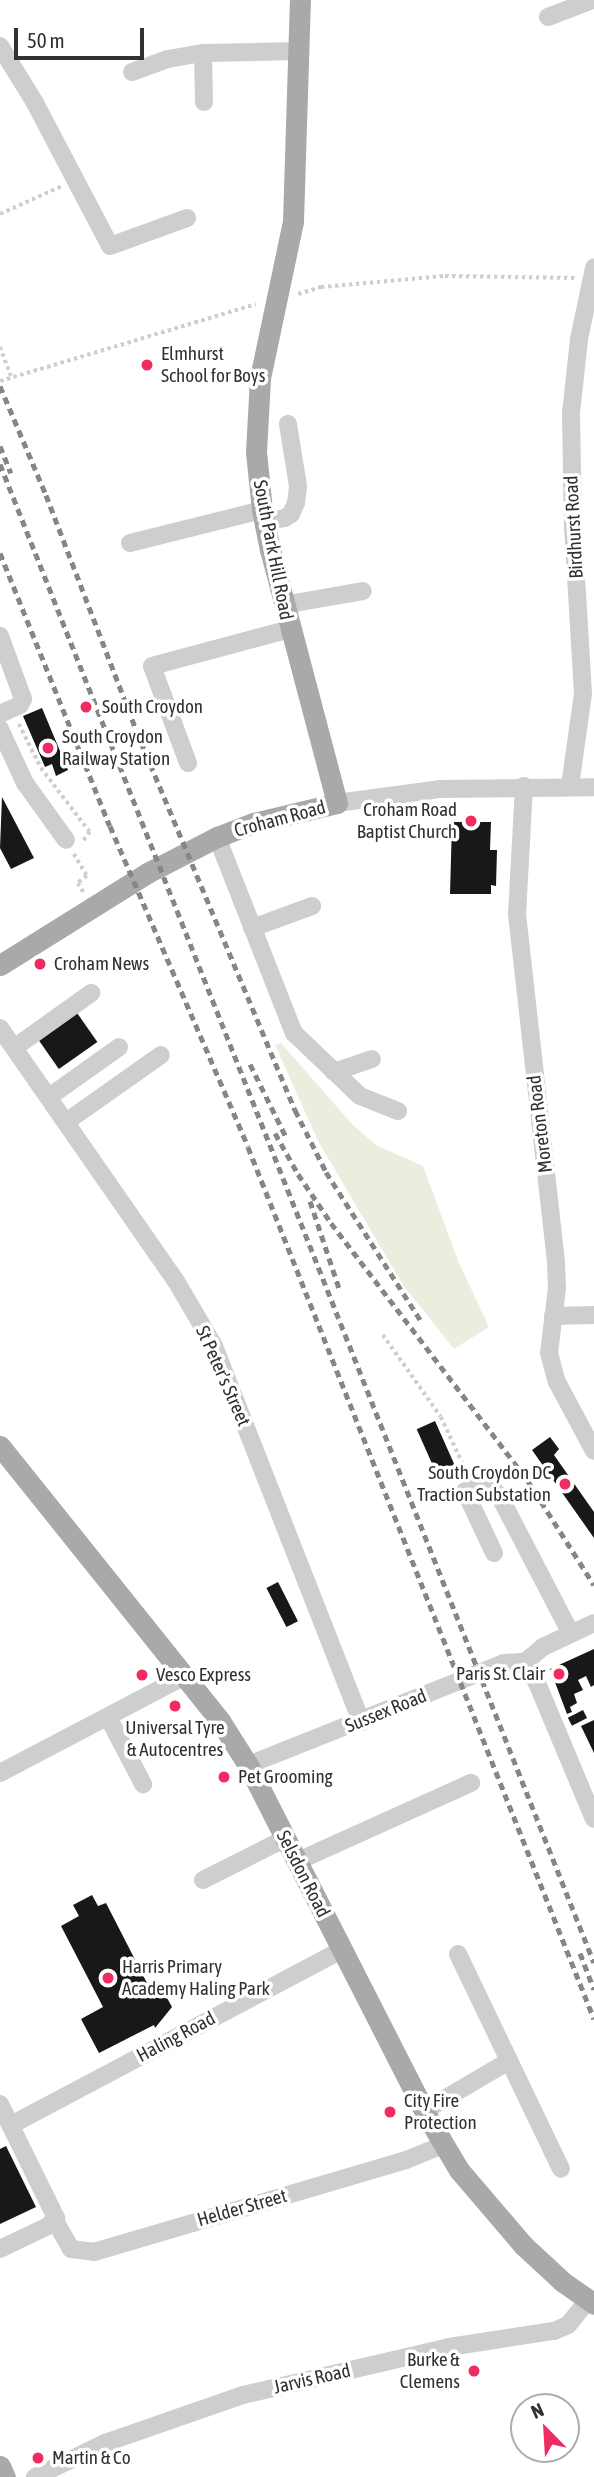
<!DOCTYPE html>
<html>
<head>
<meta charset="utf-8">
<style>
  body { margin:0 }
  #map { position:relative; width:594px; height:2477px; overflow:hidden; background:#fff; font-family:"Asap Condensed",sans-serif }
  div>[style] { position:absolute }
  [style*='--x'] { left:calc(var(--x)*1px); top:calc(var(--y)*1px); width:calc(var(--w)*1px); rotate:calc(var(--a)*1deg) }
  .green>* { inset:0; background:#eaeede }
  .building>* { inset:0; background:#181818; transform-origin:0 0 }
  .path>* { height:3.5px; margin-top:-1.75px; transform-origin:0; background:repeating-linear-gradient(90deg,#cecece 0 3.5px,transparent 0 7px) }
  .minor>* { height:18px; margin:-9px; padding:0 9px; transform-origin:9px; border-radius:9px; background:#cecece }
  .major>* { height:21px; margin:-10.5px; padding:0 10.5px; transform-origin:10.5px; border-radius:10.5px; background:#a9a9a9 }
  .rail>* { height:5px; margin-top:-2.5px; transform-origin:0; background:repeating-linear-gradient(90deg,#868686 0 7px,transparent 0 12px) }
  .dots>* { width:19px; height:19px; translate:-50% -50%; box-sizing:border-box; border:4px solid #fff; border-radius:50% }
  span { translate:-50% -50%; white-space:nowrap; text-align:center; line-height:1.15; -webkit-text-stroke:7px #fff; paint-order:stroke }
  .poi-label { font-size:19px; color:#313131 }
  .left { translate:0 -50%; text-align:left }
  .right { translate:-100% -50%; text-align:right }
  .street-label { font-size:19px; color:#313131 }
  .north { position:absolute; left:510px; top:2393px; width:70px; height:70px; box-sizing:border-box; background:#fff; border:2px solid #adadad; border-radius:50%; rotate:336deg; font-size:19px; font-weight:700; line-height:28px; text-align:center; color:#313131 }
  .north::after { content:''; display:block; margin:auto; width:24px; height:32px; background:#ef2b61; clip-path:polygon(50% 0,100% 100%,50% 72%,0 100%) }
  .scale { position:absolute; left:14px; top:28px; width:130px; height:32px; box-sizing:border-box; border:4px solid #313131; border-top:0; padding-left:9px; font-size:21px; line-height:24px; white-space:nowrap; color:#313131; -webkit-text-stroke:5px #fff; paint-order:stroke }
</style>
</head>
<body>
<div id="map">
  <div class="green">
    <div style="clip-path:polygon(281px 1043px,352px 1124px,376px 1145px,423px 1166px,459px 1263px,489px 1327px,454px 1349px,403px 1285px,318px 1141px,275px 1045px)"></div>
  </div>
  <div class="building">
    <div style="clip-path:polygon(42px 708px,68px 770px,56px 776px,52px 764px,45px 767px,23px 716px)"></div>
    <div style="clip-path:polygon(2px 797px,34px 858px,11px 869px,0 848px)"></div>
    <div style="clip-path:polygon(452px 822px,491px 822px,490px 850px,497px 850px,496px 886px,491px 885px,491px 894px,450px 894px)"></div>
    <div style="left:75px;top:1010px;width:39px;height:47px;rotate:55deg"></div>
    <div style="left:435px;top:1421px;width:52px;height:20px;rotate:66deg"></div>
    <div style="clip-path:polygon(550px 1437px,559px 1449px,554px 1455px,594px 1512px,594px 1538px,532px 1450px)"></div>
    <div style="left:278px;top:1582px;width:44px;height:13px;rotate:63deg"></div>
    <div style="clip-path:polygon(594px 1649px,594px 1685px,591px 1687px,586px 1676px,578px 1680px,583px 1690px,574px 1694px,577px 1703px,570px 1707px,572px 1712px,567px 1714px,550px 1669px)"></div>
    <div style="left:583px;top:1710px;width:9px;height:17px;rotate:63deg"></div>
    <div style="clip-path:polygon(594px 1720px,594px 1753px,581px 1726px)"></div>
    <div style="clip-path:polygon(92px 1895px,98px 1906px,106px 1903px,148px 1985px,157px 1980px,172px 2007px,155px 2028px,154px 2025px,99px 2053px,81px 2019px,103px 2007px,61px 1926px,79px 1916px,73px 1905px)"></div>
    <div style="clip-path:polygon(6px 2146px,36px 2207px,0 2224px,0 2149px)"></div>
  </div>
  <div class="path">
    <div style="--x:0;--y:214;--w:68;--a:-24.3"></div>
    <div style="--x:298;--y:294;--w:24;--a:-17"></div>
    <div style="--x:321;--y:287;--w:124;--a:-5.1"></div>
    <div style="--x:445;--y:276;--w:130;--a:0.9"></div>
    <div style="--x:0;--y:347;--w:31;--a:69"></div>
    <div style="--x:0;--y:381;--w:267;--a:-16.7"></div>
    <div style="--x:19;--y:724;--w:49;--a:63.4"></div>
    <div style="--x:41;--y:768;--w:81;--a:52.6"></div>
    <div style="--x:90;--y:832;--w:14;--a:126"></div>
    <div style="--x:74;--y:854;--w:26;--a:59"></div>
    <div style="--x:87;--y:876;--w:11;--a:142"></div>
    <div style="--x:78;--y:883;--w:12;--a:59"></div>
    <div style="--x:383;--y:1335;--w:100;--a:54.7"></div>
    <div style="--x:441;--y:1417;--w:62;--a:65.1"></div>
  </div>
  <div class="minor">
    <div style="--x:548;--y:17;--w:47;--a:-21.1"></div>
    <div style="--x:0;--y:46;--w:67;--a:58.4"></div>
    <div style="--x:35;--y:103;--w:161;--a:62.3"></div>
    <div style="--x:110;--y:246;--w:82;--a:-20"></div>
    <div style="--x:203;--y:53;--w:49;--a:88.8"></div>
    <div style="--x:132;--y:72;--w:38;--a:-20"></div>
    <div style="--x:168;--y:59;--w:36;--a:-10"></div>
    <div style="--x:203;--y:53;--w:96;--a:-1.2"></div>
    <div style="--x:264;--y:522;--w:21;--a:-11"></div>
    <div style="--x:285;--y:518;--w:7;--a:-34"></div>
    <div style="--x:291;--y:514;--w:12;--a:-66"></div>
    <div style="--x:296;--y:503;--w:17;--a:-83"></div>
    <div style="--x:298;--y:486;--w:63;--a:-99.2"></div>
    <div style="--x:130;--y:543;--w:136;--a:-14"></div>
    <div style="--x:283;--y:605;--w:81;--a:-9.9"></div>
    <div style="--x:0;--y:636;--w:67;--a:69.9"></div>
    <div style="--x:23;--y:699;--w:7;--a:117"></div>
    <div style="--x:20;--y:705;--w:22;--a:156"></div>
    <div style="--x:0;--y:729;--w:60;--a:65.2"></div>
    <div style="--x:25;--y:783;--w:70;--a:54.3"></div>
    <div style="--x:188;--y:763;--w:103;--a:-110.4"></div>
    <div style="--x:152;--y:666;--w:143;--a:-15"></div>
    <div style="--x:524;--y:786;--w:128;--a:93.1"></div>
    <div style="--x:517;--y:914;--w:350;--a:83.6"></div>
    <div style="--x:556;--y:1262;--w:26;--a:88"></div>
    <div style="--x:557;--y:1288;--w:65;--a:97"></div>
    <div style="--x:549;--y:1353;--w:30;--a:75"></div>
    <div style="--x:557;--y:1382;--w:78;--a:61.8"></div>
    <div style="--x:570;--y:786;--w:93;--a:-82"></div>
    <div style="--x:583;--y:694;--w:166;--a:-93.4"></div>
    <div style="--x:573;--y:528;--w:115;--a:-91"></div>
    <div style="--x:571;--y:413;--w:74;--a:-83.8"></div>
    <div style="--x:579;--y:339;--w:73;--a:-78.1"></div>
    <div style="--x:337;--y:803;--w:105;--a:-7.7"></div>
    <div style="--x:441;--y:789;--w:153;--a:-0.7"></div>
    <div style="--x:217;--y:837;--w:211;--a:68.6"></div>
    <div style="--x:294;--y:1033;--w:91;--a:43.7"></div>
    <div style="--x:360;--y:1096;--w:41;--a:21.5"></div>
    <div style="--x:252;--y:928;--w:64;--a:-20.1"></div>
    <div style="--x:0;--y:1028;--w:308;--a:55.2"></div>
    <div style="--x:176;--y:1281;--w:75;--a:59.7"></div>
    <div style="--x:214;--y:1346;--w:404;--a:68.6"></div>
    <div style="--x:14;--y:1048;--w:95;--a:-35.5"></div>
    <div style="--x:334;--y:1072;--w:40;--a:-18.9"></div>
    <div style="--x:49;--y:1097;--w:86;--a:-35.5"></div>
    <div style="--x:66;--y:1122;--w:116;--a:-35.2"></div>
    <div style="--x:553;--y:1316;--w:41;--a:-1.4"></div>
    <div style="--x:494;--y:1553;--w:68;--a:-115.1"></div>
    <div style="--x:465;--y:1491;--w:16;--a:-22"></div>
    <div style="--x:480;--y:1485;--w:11;--a:10"></div>
    <div style="--x:491;--y:1487;--w:13;--a:48"></div>
    <div style="--x:500;--y:1497;--w:154;--a:62.6"></div>
    <div style="--x:524;--y:1663;--w:25;--a:-40"></div>
    <div style="--x:543;--y:1647;--w:56;--a:-25.2"></div>
    <div style="--x:108;--y:1717;--w:76;--a:62.4"></div>
    <div style="--x:248;--y:1765;--w:276;--a:-21.7"></div>
    <div style="--x:504;--y:1663;--w:17;--a:-3"></div>
    <div style="--x:521;--y:1662;--w:8;--a:30"></div>
    <div style="--x:528;--y:1666;--w:19;--a:62"></div>
    <div style="--x:537;--y:1683;--w:147;--a:67.3"></div>
    <div style="--x:0;--y:1773;--w:207;--a:-27.7"></div>
    <div style="--x:298;--y:1861;--w:190;--a:-24.3"></div>
    <div style="--x:203;--y:1880;--w:93;--a:-26.8"></div>
    <div style="--x:458;--y:1954;--w:238;--a:64.4"></div>
    <div style="--x:0;--y:2104;--w:127;--a:63.8"></div>
    <div style="--x:56;--y:2218;--w:11;--a:135"></div>
    <div style="--x:48;--y:2226;--w:53;--a:154.4"></div>
    <div style="--x:424;--y:2111;--w:99;--a:-30.5"></div>
    <div style="--x:11;--y:2125;--w:374;--a:-27.9"></div>
    <div style="--x:55;--y:2221;--w:32;--a:60"></div>
    <div style="--x:71;--y:2249;--w:23;--a:7"></div>
    <div style="--x:94;--y:2252;--w:325;--a:-16.4"></div>
    <div style="--x:406;--y:2160;--w:40;--a:-22"></div>
    <div style="--x:35;--y:2477;--w:78;--a:-25.9"></div>
    <div style="--x:105;--y:2443;--w:146;--a:-19.2"></div>
    <div style="--x:243;--y:2395;--w:212;--a:-13.1"></div>
    <div style="--x:449;--y:2347;--w:106;--a:-8.7"></div>
    <div style="--x:554;--y:2331;--w:15;--a:-23"></div>
    <div style="--x:568;--y:2325;--w:32;--a:-51"></div>
  </div>
  <div class="major">
    <div style="--x:0;--y:965;--w:173;--a:-32"></div>
    <div style="--x:147;--y:873;--w:79;--a:-27.2"></div>
    <div style="--x:217;--y:837;--w:40;--a:-21"></div>
    <div style="--x:254;--y:823;--w:85;--a:-13.5"></div>
    <div style="--x:337;--y:803;--w:262;--a:-104.8"></div>
    <div style="--x:270;--y:550;--w:41;--a:-101.3"></div>
    <div style="--x:262;--y:510;--w:58;--a:-95.9"></div>
    <div style="--x:256;--y:452;--w:74;--a:-86.9"></div>
    <div style="--x:260;--y:378;--w:160;--a:-78.1"></div>
    <div style="--x:293;--y:221;--w:221;--a:-88.2"></div>
    <div style="--x:0;--y:1446;--w:352;--a:51.3"></div>
    <div style="--x:220;--y:1721;--w:52;--a:57.5"></div>
    <div style="--x:248;--y:1765;--w:388;--a:63"></div>
    <div style="--x:424;--y:2111;--w:69;--a:59.3"></div>
    <div style="--x:459;--y:2170;--w:99;--a:49.5"></div>
    <div style="--x:523;--y:2245;--w:54;--a:42.8"></div>
    <div style="--x:563;--y:2282;--w:38;--a:35"></div>
    <div style="--x:0;--y:2466;--w:12;--a:66"></div>
  </div>
  <div class="rail">
    <div style="--x:0;--y:386;--w:118;--a:67.1"></div>
    <div style="--x:46;--y:495;--w:265;--a:69"></div>
    <div style="--x:141;--y:742;--w:399;--a:67.3"></div>
    <div style="--x:295;--y:1110;--w:69;--a:63.4"></div>
    <div style="--x:326;--y:1172;--w:177;--a:57.5"></div>
    <div style="--x:0;--y:446;--w:29;--a:68"></div>
    <div style="--x:0;--y:464;--w:1612;--a:68.38"></div>
    <div style="--x:0;--y:553;--w:294;--a:68.1"></div>
    <div style="--x:110;--y:826;--w:349;--a:66.7"></div>
    <div style="--x:248;--y:1147;--w:938;--a:68.36"></div>
    <div style="--x:250;--y:1064;--w:84;--a:63.7"></div>
    <div style="--x:275;--y:1133;--w:47;--a:60.7"></div>
    <div style="--x:298;--y:1174;--w:59;--a:56"></div>
    <div style="--x:331;--y:1223;--w:325;--a:52.6"></div>
    <div style="--x:528;--y:1481;--w:123;--a:57.6"></div>
    <div style="--x:310;--y:1201;--w:95;--a:71.6"></div>
    <div style="--x:580;--y:1953;--w:39;--a:69"></div>
  </div>
  <div class="dots">
    <div style="left:147px;top:365px;background:#ef2b61"></div>
    <div style="left:86px;top:707px;background:#ef2b61"></div>
    <div style="left:48px;top:748px;background:#ef2b61"></div>
    <div style="left:471px;top:821px;background:#ef2b61"></div>
    <div style="left:40px;top:964px;background:#ef2b61"></div>
    <div style="left:565px;top:1484px;background:#ef2b61"></div>
    <div style="left:559px;top:1674px;background:#ef2b61"></div>
    <div style="left:142px;top:1675px;background:#ef2b61"></div>
    <div style="left:175px;top:1706px;background:#ef2b61"></div>
    <div style="left:224px;top:1777px;background:#ef2b61"></div>
    <div style="left:108px;top:1978px;background:#ef2b61"></div>
    <div style="left:390px;top:2112px;background:#ef2b61"></div>
    <div style="left:474px;top:2371px;background:#ef2b61"></div>
    <div style="left:38px;top:2458px;background:#ef2b61"></div>
  </div>
  <div class="poi-label">
    <span class="left" style="left:161px;top:365px">Elmhurst<br>School for Boys</span>
    <span class="left" style="left:102px;top:707px">South Croydon</span>
    <span class="left" style="left:62px;top:748px">South Croydon<br>Railway Station</span>
    <span class="right" style="left:457px;top:821px">Croham Road<br>Baptist Church</span>
    <span class="left" style="left:54px;top:964px">Croham News</span>
    <span class="right" style="left:551px;top:1484px">South Croydon DC<br>Traction Substation</span>
    <span class="right" style="left:545px;top:1674px">Paris St. Clair</span>
    <span class="left" style="left:156px;top:1675px">Vesco Express</span>
    <span style="left:175px;top:1739px">Universal Tyre<br>&amp; Autocentres</span>
    <span class="left" style="left:238px;top:1777px">Pet Grooming</span>
    <span class="left" style="left:122px;top:1978px">Harris Primary<br>Academy Haling Park</span>
    <span class="left" style="left:404px;top:2112px">City Fire<br>Protection</span>
    <span class="right" style="left:460px;top:2371px">Burke &amp;<br>Clemens</span>
    <span class="left" style="left:52px;top:2458px">Martin &amp; Co</span>
  </div>
  <div class="street-label">
    <span style="left:574px;top:527px;rotate:-93deg">Birdhurst Road</span>
    <span style="left:273px;top:550px;rotate:79deg">South Park Hill Road</span>
    <span style="left:280px;top:819px;rotate:-15deg">Croham Road</span>
    <span style="left:540px;top:1124px;rotate:-97deg">Moreton Road</span>
    <span style="left:223px;top:1376px;rotate:66deg">St Peter's Street</span>
    <span style="left:386px;top:1711px;rotate:-22deg">Sussex Road</span>
    <span style="left:303px;top:1874px;rotate:63deg">Selsdon Road</span>
    <span style="left:176px;top:2037px;rotate:-28deg">Haling Road</span>
    <span style="left:242px;top:2208px;rotate:-16deg">Helder Street</span>
    <span style="left:312px;top:2379px;rotate:-13deg">Jarvis Road</span>
  </div>
  <div class="north">N</div>
  <div class="scale">50 m</div>
</div>
</body>
</html>
